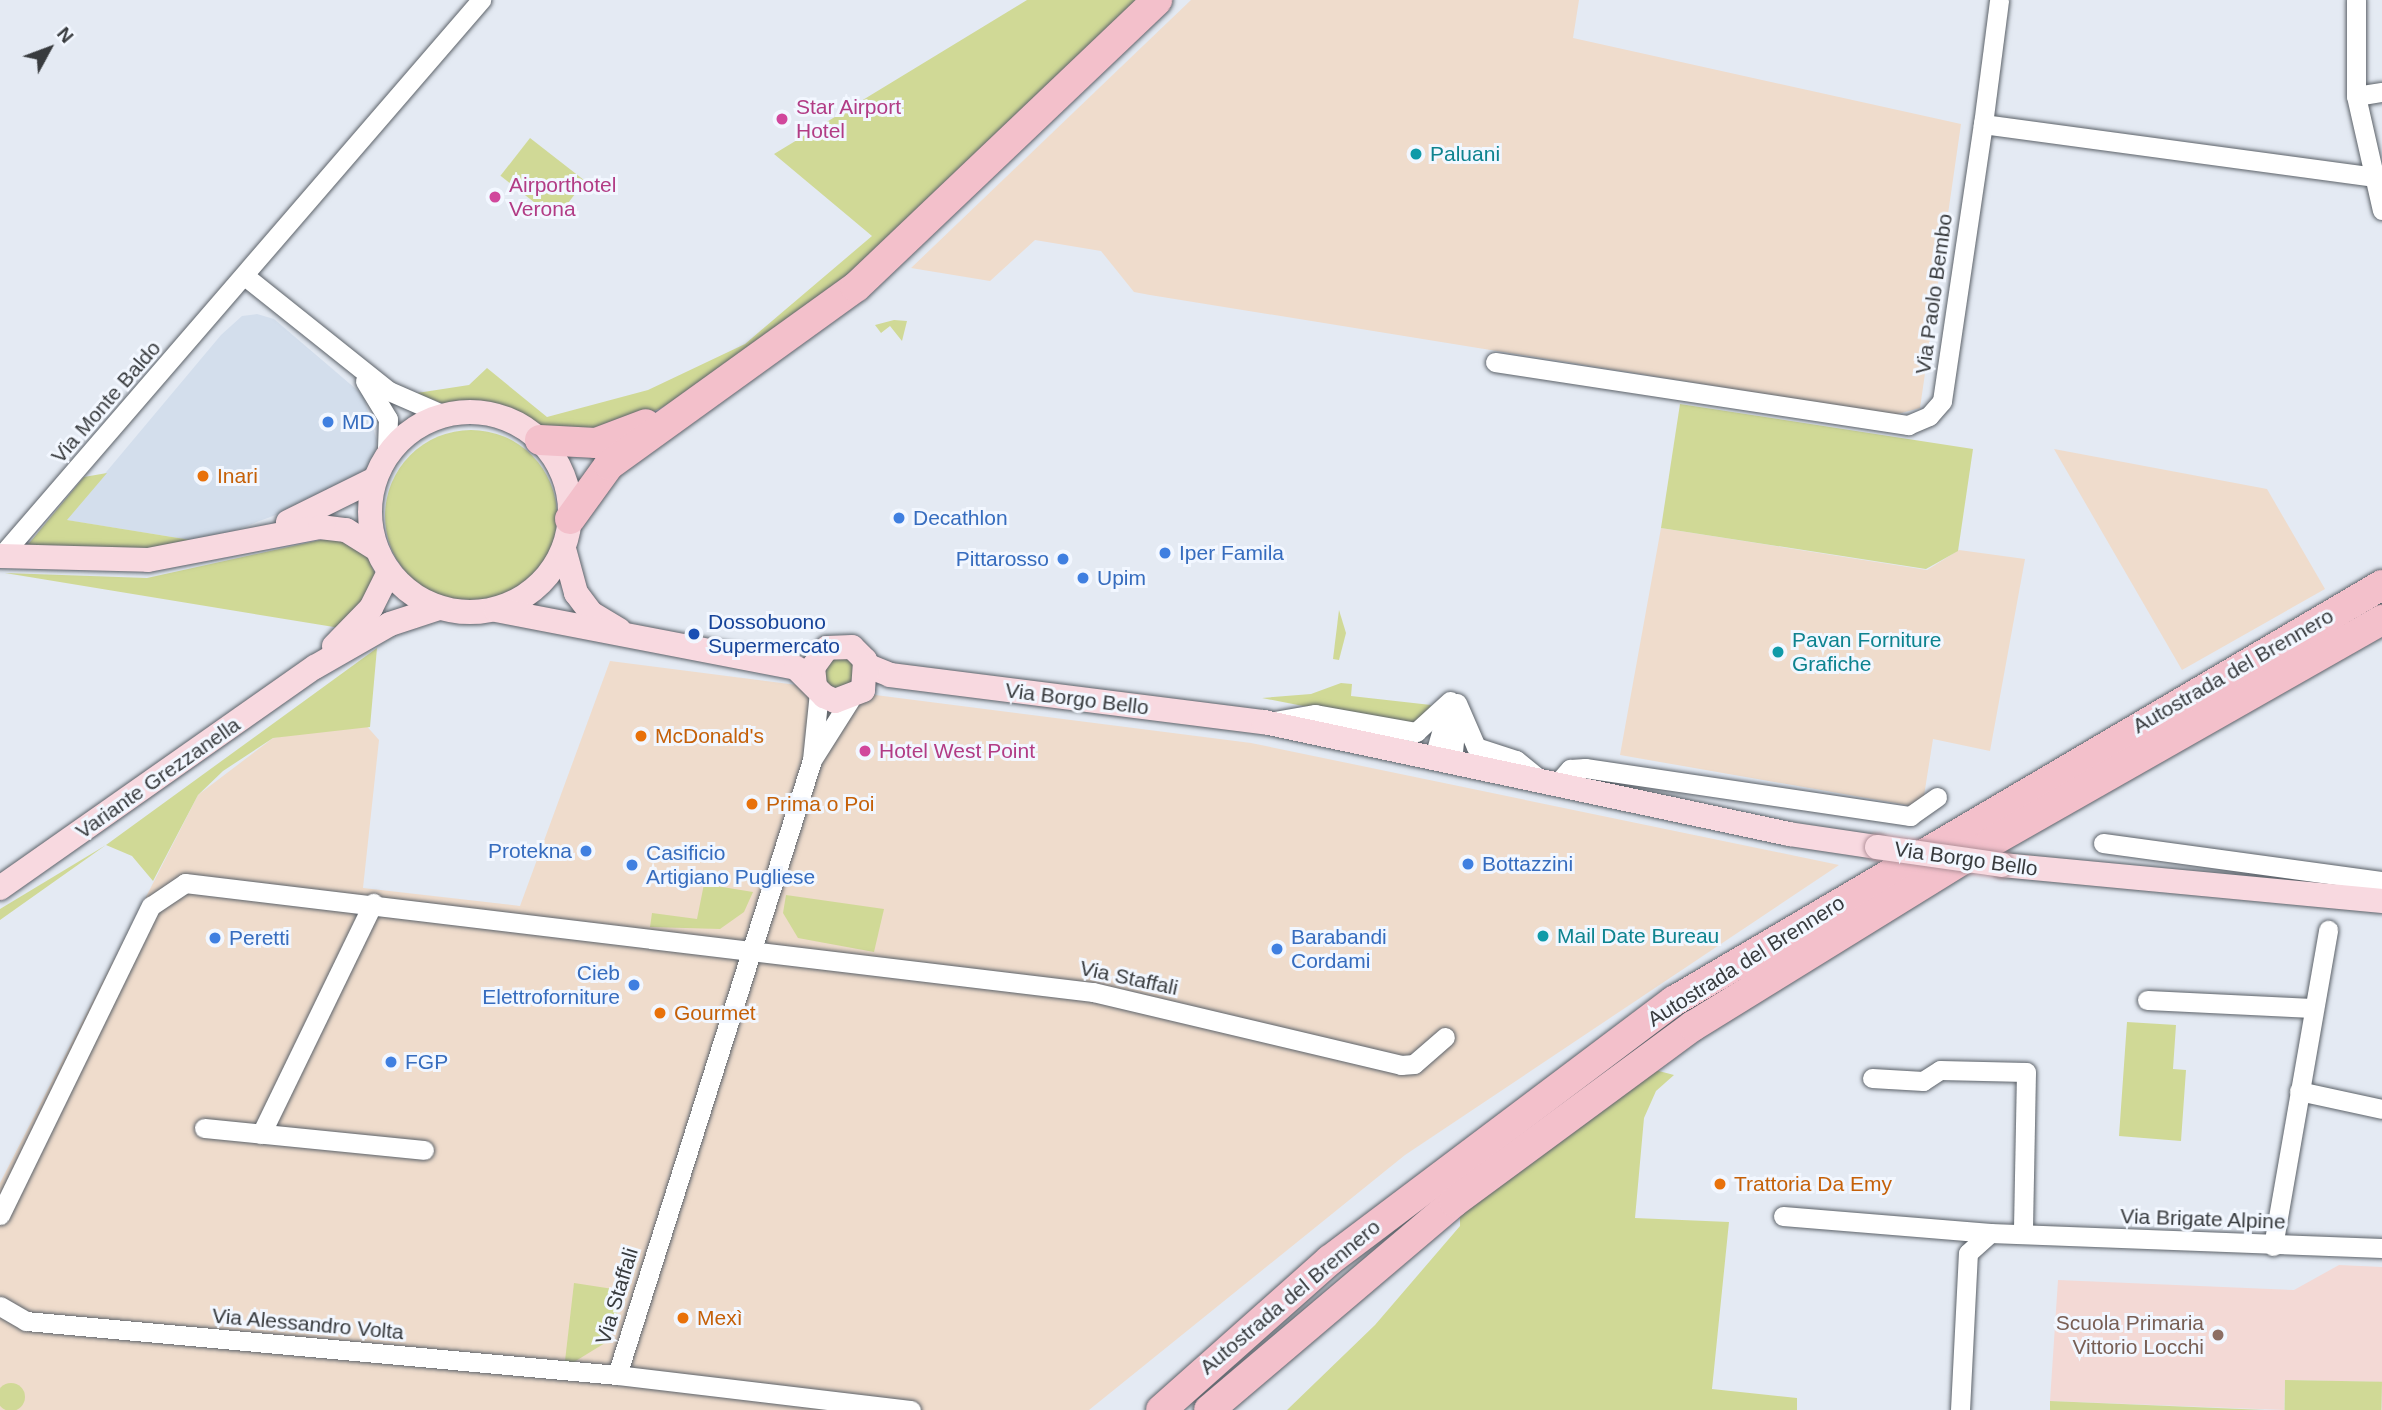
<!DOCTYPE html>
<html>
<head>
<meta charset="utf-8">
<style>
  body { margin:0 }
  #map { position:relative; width:2382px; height:1410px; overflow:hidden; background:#e4eaf3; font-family:Helvetica,sans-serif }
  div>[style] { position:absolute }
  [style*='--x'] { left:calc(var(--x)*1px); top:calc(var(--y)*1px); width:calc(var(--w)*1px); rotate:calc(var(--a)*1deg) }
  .built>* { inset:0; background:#d3deec }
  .industrial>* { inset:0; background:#efdccc }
  .education>* { inset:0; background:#f3d9d5 }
  .green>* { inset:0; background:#d0d996; transform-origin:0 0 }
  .round { border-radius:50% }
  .roads { filter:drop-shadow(0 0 2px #5c6269) drop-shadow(0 0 2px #5c6269) }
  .minor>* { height:19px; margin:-9.5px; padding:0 9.5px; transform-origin:9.5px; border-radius:9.5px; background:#fff }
  .major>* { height:24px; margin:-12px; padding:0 12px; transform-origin:12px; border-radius:12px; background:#f8d9e0 }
  .major>.ring { margin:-12px; padding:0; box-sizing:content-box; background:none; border:24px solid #f8d9e0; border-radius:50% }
  .highway>* { height:30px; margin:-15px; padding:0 15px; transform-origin:15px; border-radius:15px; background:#f3c0cb }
  .bridges { filter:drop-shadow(0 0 2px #b2919a) drop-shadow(0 0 2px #b2919a) }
  .major-bridge>* { height:24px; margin:-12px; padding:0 12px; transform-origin:12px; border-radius:12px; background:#f8d9e0 }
  .dots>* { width:19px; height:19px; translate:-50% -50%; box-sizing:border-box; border:4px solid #f2f7ff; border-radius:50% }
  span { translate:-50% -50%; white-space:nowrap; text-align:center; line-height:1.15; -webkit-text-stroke:6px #f2f7ff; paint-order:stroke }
  .hotel-label { font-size:21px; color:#b23c85 }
  .left { translate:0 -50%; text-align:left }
  .culture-label { font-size:21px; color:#0d838f }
  .street-label { font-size:21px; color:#383b3e }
  .shop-label { font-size:21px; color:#366cbe }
  .right { translate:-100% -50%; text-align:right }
  .food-label { font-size:21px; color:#c56008 }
  .transit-label { font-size:21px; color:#164399 }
  .education-label { font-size:21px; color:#785e54 }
  .north { position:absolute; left:14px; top:14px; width:70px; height:70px; -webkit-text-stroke:5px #f2f7ff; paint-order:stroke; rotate:49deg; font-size:19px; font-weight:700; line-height:28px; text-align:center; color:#383b3e }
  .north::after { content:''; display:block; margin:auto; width:24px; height:32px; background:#383b3e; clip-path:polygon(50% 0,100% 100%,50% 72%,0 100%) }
</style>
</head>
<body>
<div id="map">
  <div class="built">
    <div style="clip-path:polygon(257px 314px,274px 319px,363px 395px,377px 441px,372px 465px,357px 485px,203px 542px,66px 520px,221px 335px,242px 316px)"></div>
  </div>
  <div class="industrial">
    <div style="clip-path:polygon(1191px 0,1579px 0,1573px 38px,1961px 124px,1920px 408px,1894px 415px,1150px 295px,1134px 292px,1101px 251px,1035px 240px,990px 281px,911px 268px)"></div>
    <div style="clip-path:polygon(2054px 449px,2267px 489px,2325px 589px,2182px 670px)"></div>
    <div style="clip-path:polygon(1661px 528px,1927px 570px,1959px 550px,2025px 559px,1990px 751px,1933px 739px,1923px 802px,1912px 806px,1620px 755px)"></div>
    <div style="clip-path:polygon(610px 661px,1251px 743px,1839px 865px,1405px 1155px,1089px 1410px,0 1410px,0 1183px,198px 795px,273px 738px,364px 723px,379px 740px,363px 888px,520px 906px)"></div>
  </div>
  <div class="education">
    <div style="clip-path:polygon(2339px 1265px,2382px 1267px,2382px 1382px,2285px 1380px,2284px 1410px,2050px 1401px,2058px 1280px,2294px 1290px)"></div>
  </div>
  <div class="green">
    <div style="clip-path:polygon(1027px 0,1137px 0,889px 242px,753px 356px,659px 409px,599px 432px,550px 433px,506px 408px,446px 405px,417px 393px,469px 385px,487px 368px,547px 417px,648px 390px,745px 344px,872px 236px,774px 154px)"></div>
    <div style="left:530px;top:138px;width:70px;height:48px;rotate:38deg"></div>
    <div style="clip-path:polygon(894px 320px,907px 321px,902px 341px,890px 326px,881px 333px,875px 325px)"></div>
    <div style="clip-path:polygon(1680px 404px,1973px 449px,1958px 551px,1926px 569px,1661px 528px)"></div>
    <div class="round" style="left:385px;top:430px;width:172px;height:172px"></div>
    <div style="clip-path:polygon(107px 473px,67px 520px,203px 542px,171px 549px,26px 547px,84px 477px)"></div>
    <div style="clip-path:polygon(334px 537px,365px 551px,376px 576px,373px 595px,340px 628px,5px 573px,147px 578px)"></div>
    <div style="clip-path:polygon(1339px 610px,1346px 633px,1339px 660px,1333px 659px)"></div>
    <div style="clip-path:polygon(377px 648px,370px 727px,273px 738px,223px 771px,198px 795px,153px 881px,132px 856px,106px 845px,0 920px,0 909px,106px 845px)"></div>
    <div style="clip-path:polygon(840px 650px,864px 678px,834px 697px,817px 667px)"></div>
    <div style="clip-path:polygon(1341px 683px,1352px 684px,1351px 696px,1431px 705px,1423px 719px,1405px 726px,1262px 698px,1311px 694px)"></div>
    <div style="clip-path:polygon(704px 884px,753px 892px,744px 912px,720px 929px,650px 927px,652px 913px,697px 919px)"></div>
    <div style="clip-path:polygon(786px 895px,884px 909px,874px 952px,798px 938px,783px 913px)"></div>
    <div style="clip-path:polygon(2127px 1022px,2176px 1025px,2173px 1069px,2186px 1070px,2181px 1141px,2119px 1136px)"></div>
    <div style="clip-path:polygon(1655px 1070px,1674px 1075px,1656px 1091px,1644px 1118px,1635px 1218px,1729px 1222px,1712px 1389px,1797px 1398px,1797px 1410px,1287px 1410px,1375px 1325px,1460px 1226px,1460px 1209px)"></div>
    <div style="clip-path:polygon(574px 1283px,626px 1291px,605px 1343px,574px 1362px,565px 1361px)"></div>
    <div style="left:2285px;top:1380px;width:97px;height:30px;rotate:1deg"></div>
    <div class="round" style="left:-3px;top:1383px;width:28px;height:28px"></div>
    <div style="clip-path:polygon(2050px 1401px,2265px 1410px,2050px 1410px)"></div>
  </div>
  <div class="roads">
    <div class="minor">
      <div style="--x:2356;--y:0;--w:96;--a:90"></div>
      <div style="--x:2356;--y:96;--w:117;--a:77.2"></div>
      <div style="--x:2356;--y:96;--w:26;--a:-9"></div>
      <div style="--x:1983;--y:124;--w:125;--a:-82.6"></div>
      <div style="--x:246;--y:277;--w:183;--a:38.6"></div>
      <div style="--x:389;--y:391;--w:60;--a:23.6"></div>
      <div style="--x:1495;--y:362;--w:418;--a:8.7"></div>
      <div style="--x:1908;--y:425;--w:23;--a:-23"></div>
      <div style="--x:1929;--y:416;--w:20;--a:-49"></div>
      <div style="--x:1942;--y:401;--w:280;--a:-81.6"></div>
      <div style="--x:1983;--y:124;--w:390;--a:7.7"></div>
      <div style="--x:365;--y:381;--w:44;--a:58.8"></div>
      <div style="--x:388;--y:419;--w:36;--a:92"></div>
      <div style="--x:1;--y:556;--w:735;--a:-49.2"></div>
      <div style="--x:819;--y:692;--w:68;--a:95.9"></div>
      <div style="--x:812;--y:760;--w:71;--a:-57.7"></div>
      <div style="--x:1457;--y:703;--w:48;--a:66.6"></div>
      <div style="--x:1476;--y:747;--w:42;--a:18"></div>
      <div style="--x:1516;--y:760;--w:32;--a:39"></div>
      <div style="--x:1274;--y:721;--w:42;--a:-9.7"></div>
      <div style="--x:1315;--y:714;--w:103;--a:10.1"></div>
      <div style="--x:1416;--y:732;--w:46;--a:-42.4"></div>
      <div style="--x:1434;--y:757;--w:51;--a:-74.1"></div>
      <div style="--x:1452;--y:761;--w:48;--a:-84.1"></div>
      <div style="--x:1555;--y:786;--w:23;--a:-49"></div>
      <div style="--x:1570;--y:769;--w:15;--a:-4"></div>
      <div style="--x:1585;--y:768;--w:329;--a:8.4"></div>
      <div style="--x:1910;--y:816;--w:33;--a:-35"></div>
      <div style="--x:2103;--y:843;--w:282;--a:7.8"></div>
      <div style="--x:2147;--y:1000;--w:166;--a:2.8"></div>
      <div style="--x:1872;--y:1078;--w:51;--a:3.4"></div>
      <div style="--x:1923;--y:1081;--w:20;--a:-33"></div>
      <div style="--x:1940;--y:1070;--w:86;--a:1.3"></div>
      <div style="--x:2026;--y:1072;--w:161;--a:91.1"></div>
      <div style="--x:2299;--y:1091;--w:85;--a:12.2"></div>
      <div style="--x:204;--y:1128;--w:221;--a:5.7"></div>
      <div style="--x:261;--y:1134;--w:257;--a:-64.1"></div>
      <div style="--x:0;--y:1215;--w:344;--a:-64"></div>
      <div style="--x:151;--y:906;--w:41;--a:-34.1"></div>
      <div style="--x:185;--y:883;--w:915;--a:6.85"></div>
      <div style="--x:1093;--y:992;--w:317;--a:13.3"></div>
      <div style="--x:1401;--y:1065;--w:13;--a:-4"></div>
      <div style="--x:1414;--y:1064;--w:41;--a:-41.1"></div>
      <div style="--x:1783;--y:1216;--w:208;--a:4.7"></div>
      <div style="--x:1990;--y:1233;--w:392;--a:2.2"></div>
      <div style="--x:2273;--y:1246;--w:321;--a:-80.1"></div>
      <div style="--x:0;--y:1306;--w:30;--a:30"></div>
      <div style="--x:26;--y:1321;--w:593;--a:5.22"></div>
      <div style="--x:617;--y:1375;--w:296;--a:6.8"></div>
      <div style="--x:617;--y:1375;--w:645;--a:-72.41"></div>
      <div style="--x:1960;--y:1410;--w:157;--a:-87.1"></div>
      <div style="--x:1968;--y:1253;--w:30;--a:-42"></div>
    </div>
    <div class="major">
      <div class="ring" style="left:370px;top:412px;width:176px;height:176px"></div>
      <div style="--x:288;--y:522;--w:97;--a:-26.3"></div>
      <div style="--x:564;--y:549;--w:46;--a:74.7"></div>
      <div style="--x:576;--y:593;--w:25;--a:53"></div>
      <div style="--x:591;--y:613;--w:33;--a:31"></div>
      <div style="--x:0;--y:556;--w:148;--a:1.5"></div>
      <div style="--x:148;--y:560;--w:175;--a:-10.9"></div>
      <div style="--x:320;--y:527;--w:26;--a:7"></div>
      <div style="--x:346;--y:530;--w:36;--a:32"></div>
      <div style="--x:496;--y:610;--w:306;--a:10.9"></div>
      <div style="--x:796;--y:668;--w:40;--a:45"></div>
      <div style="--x:824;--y:696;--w:12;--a:24"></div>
      <div style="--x:835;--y:701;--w:30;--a:-21"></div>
      <div style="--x:863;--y:690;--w:30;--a:-86"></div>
      <div style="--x:865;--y:660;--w:18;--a:-135"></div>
      <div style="--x:852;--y:647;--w:25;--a:178"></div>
      <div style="--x:827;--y:648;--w:24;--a:126"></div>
      <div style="--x:813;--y:667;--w:19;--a:84"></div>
      <div style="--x:334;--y:646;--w:53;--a:-45.8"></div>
      <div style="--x:371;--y:608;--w:40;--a:-63.4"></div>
      <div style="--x:868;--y:666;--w:24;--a:22"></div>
      <div style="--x:890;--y:675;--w:377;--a:7.2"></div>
      <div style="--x:1264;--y:722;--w:537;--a:12.04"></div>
      <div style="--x:1789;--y:834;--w:89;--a:8.4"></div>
      <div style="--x:2002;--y:865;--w:382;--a:5.4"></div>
      <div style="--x:0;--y:888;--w:385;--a:-35.1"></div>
      <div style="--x:315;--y:667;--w:86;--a:-29.8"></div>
      <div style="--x:390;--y:624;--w:52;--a:-18.1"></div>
    </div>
    <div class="highway">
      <div style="--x:540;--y:440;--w:56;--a:3.1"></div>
      <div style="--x:596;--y:443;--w:53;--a:-20.8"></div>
      <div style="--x:570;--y:519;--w:67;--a:-54.2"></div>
      <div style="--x:609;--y:465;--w:304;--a:-35.8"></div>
      <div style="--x:856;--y:287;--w:416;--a:-43.6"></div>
      <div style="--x:1161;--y:1410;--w:226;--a:-41.6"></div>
      <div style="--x:1330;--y:1260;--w:431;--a:-37"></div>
      <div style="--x:1674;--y:1001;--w:821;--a:-30.44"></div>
      <div style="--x:1209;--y:1410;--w:321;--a:-40.3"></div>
      <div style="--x:1454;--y:1202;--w:297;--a:-36.4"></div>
      <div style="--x:1693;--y:1026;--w:350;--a:-31.7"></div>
      <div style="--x:1991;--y:842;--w:450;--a:-29.6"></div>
    </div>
  </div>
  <div class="bridges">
    <div class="major-bridge">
      <div style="--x:1877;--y:847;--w:126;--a:8.2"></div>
    </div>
  </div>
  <div class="dots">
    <div style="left:782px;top:119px;background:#d1479c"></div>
    <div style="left:1416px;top:154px;background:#0f9aa8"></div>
    <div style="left:495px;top:197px;background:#d1479c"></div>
    <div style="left:328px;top:422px;background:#3f7fe0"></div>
    <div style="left:203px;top:476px;background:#e8710a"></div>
    <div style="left:899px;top:518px;background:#3f7fe0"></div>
    <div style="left:1165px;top:553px;background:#3f7fe0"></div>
    <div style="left:1063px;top:559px;background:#3f7fe0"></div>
    <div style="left:1083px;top:578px;background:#3f7fe0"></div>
    <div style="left:694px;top:634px;background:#1a4fb4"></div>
    <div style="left:1778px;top:652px;background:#0f9aa8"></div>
    <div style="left:641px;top:736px;background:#e8710a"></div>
    <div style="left:865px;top:751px;background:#d1479c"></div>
    <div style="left:752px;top:804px;background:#e8710a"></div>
    <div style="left:586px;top:851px;background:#3f7fe0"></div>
    <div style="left:1468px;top:864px;background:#3f7fe0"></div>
    <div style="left:632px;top:865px;background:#3f7fe0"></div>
    <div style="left:1543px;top:936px;background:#0f9aa8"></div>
    <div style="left:215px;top:938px;background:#3f7fe0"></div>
    <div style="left:1277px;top:949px;background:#3f7fe0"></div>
    <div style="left:634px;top:985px;background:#3f7fe0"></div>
    <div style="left:660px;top:1013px;background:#e8710a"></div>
    <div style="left:391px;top:1062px;background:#3f7fe0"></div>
    <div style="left:1720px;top:1184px;background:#e8710a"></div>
    <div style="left:683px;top:1318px;background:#e8710a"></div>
    <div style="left:2218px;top:1335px;background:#8d6e63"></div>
  </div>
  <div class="hotel-label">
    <span class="left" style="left:796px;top:119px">Star Airport<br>Hotel</span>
    <span class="left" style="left:509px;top:197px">Airporthotel<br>Verona</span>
    <span class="left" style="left:879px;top:751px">Hotel West Point</span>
  </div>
  <div class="culture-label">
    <span class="left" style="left:1430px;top:154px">Paluani</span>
    <span class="left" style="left:1792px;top:652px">Pavan Forniture<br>Grafiche</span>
    <span class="left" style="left:1557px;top:936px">Mail Date Bureau</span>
  </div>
  <div class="street-label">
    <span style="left:1934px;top:294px;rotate:-82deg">Via Paolo Bembo</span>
    <span style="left:106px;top:402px;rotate:-49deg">Via Monte Baldo</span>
    <span style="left:2233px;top:671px;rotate:-30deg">Autostrada del Brennero</span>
    <span style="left:1077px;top:699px;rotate:7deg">Via Borgo Bello</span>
    <span style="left:158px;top:778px;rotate:-35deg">Variante Grezzanella</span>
    <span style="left:1966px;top:859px;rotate:8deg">Via Borgo Bello</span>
    <span style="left:1746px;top:961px;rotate:-32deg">Autostrada del Brennero</span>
    <span style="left:1129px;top:978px;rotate:12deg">Via Staffali</span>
    <span style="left:2203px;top:1219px;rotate:2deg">Via Brigate Alpine</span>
    <span style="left:617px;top:1296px;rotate:-73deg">Via Staffali</span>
    <span style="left:1290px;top:1297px;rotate:-40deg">Autostrada del Brennero</span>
    <span style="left:308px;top:1324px;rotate:5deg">Via Alessandro Volta</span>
  </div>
  <div class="shop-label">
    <span class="left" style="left:342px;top:422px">MD</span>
    <span class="left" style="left:913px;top:518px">Decathlon</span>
    <span class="left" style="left:1179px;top:553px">Iper Famila</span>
    <span class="right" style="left:1049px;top:559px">Pittarosso</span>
    <span class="left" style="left:1097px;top:578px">Upim</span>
    <span class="right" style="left:572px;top:851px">Protekna</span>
    <span class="left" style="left:646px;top:865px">Casificio<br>Artigiano Pugliese</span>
    <span class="left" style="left:1482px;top:864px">Bottazzini</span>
    <span class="left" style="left:1291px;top:949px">Barabandi<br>Cordami</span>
    <span class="left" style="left:229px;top:938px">Peretti</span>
    <span class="right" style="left:620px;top:985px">Cieb<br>Elettroforniture</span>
    <span class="left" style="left:405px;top:1062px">FGP</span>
  </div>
  <div class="food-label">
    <span class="left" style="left:217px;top:476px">Inari</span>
    <span class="left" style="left:655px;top:736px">McDonald's</span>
    <span class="left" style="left:766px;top:804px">Prima o Poi</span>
    <span class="left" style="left:674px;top:1013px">Gourmet</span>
    <span class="left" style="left:1734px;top:1184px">Trattoria Da Emy</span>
    <span class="left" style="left:697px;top:1318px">Mexì</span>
  </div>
  <div class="transit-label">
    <span class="left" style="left:708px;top:634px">Dossobuono<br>Supermercato</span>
  </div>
  <div class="education-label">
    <span class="right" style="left:2204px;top:1335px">Scuola Primaria<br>Vittorio Locchi</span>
  </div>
  <div class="north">N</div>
</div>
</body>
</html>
